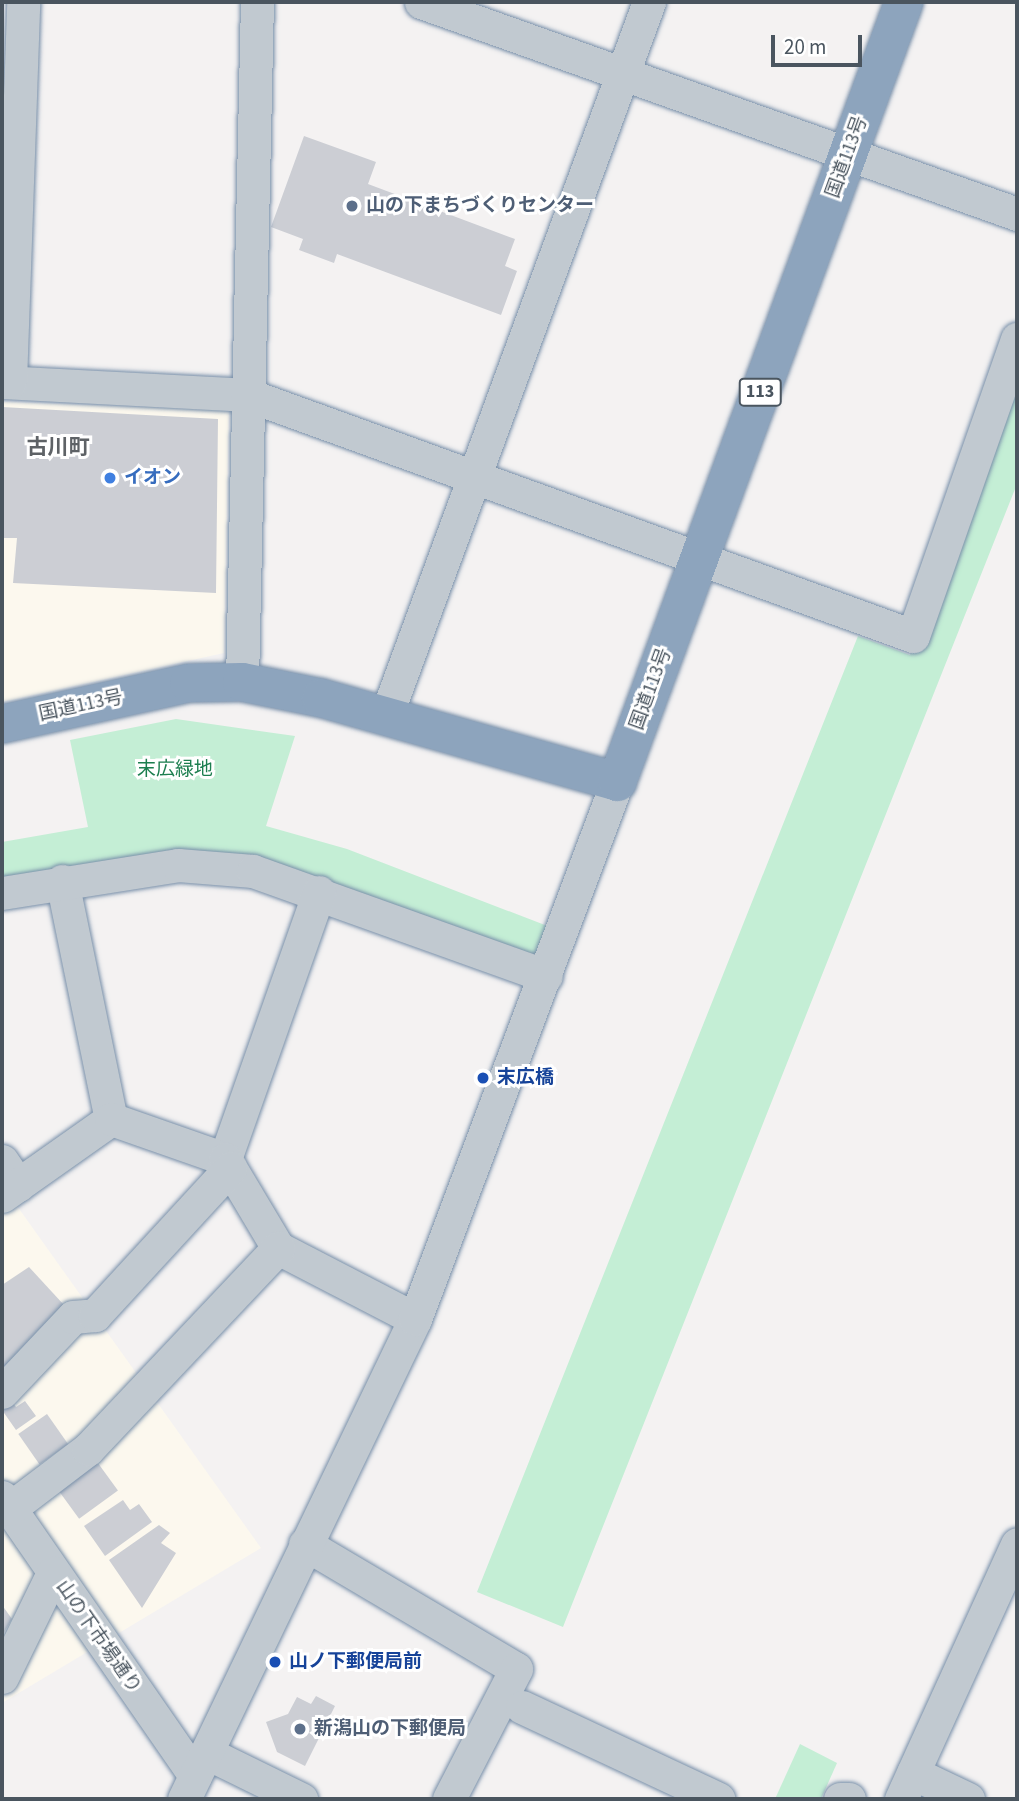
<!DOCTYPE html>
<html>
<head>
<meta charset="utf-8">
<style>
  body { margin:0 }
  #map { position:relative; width:1019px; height:1801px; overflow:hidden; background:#f4f2f2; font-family:"Source Sans 3","Noto Sans JP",sans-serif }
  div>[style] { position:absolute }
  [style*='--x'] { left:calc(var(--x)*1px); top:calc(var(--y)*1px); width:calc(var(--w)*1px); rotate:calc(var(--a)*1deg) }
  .commercial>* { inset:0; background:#fcf8ee }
  .green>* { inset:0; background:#c4eed5 }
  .building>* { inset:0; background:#ccced4; transform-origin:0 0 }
  .roads { filter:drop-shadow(0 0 2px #788fa9) drop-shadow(0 0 2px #788fa9) }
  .minor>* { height:33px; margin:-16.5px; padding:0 16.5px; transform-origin:16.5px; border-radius:16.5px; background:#c1c9d0 }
  .highway>* { height:38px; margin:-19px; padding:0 19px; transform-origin:19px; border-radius:19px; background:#8da4bd }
  .dots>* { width:19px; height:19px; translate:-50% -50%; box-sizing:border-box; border:4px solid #fff; border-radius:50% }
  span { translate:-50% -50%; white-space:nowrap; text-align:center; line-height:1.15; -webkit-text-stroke:6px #fff; paint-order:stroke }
  .shield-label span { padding:2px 5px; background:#fff; border:2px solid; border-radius:5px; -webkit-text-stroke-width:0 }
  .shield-label { font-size:18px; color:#4a555f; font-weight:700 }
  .street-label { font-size:19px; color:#4a555f }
  .service-label { font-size:19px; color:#4e5e75; font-weight:700 }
  .left { translate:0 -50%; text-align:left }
  .shop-label { font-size:19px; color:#366cbe; font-weight:700 }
  .park-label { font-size:19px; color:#1c7e4f }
  .transit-label { font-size:19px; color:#164399; font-weight:700 }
  .neighbourhood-label { font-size:21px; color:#5e6266; font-weight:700 }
  .frame { position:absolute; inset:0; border:4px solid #4a555f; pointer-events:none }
  .scale { position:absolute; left:771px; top:35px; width:91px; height:32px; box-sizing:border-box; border:4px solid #4a555f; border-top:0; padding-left:9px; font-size:21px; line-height:24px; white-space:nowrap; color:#4a555f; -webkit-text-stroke:5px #fff; paint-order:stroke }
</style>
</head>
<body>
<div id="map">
  <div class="commercial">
    <div style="clip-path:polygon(2px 402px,229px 410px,224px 653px,2px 702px)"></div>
    <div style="clip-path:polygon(2px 1185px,261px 1548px,2px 1703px)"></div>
  </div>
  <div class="green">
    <div style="clip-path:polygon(1017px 356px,1017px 484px,563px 1627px,477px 1592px,858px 636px,910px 655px)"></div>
    <div style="clip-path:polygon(176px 719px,295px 736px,266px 826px,347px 849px,563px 932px,546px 976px,253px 871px,2px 893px,2px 842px,88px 827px,70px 740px)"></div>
    <div style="clip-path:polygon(800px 1744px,837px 1763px,821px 1799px,775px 1799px)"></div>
  </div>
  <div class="building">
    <div style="clip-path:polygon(304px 136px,376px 162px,368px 184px,515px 239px,505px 266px,517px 271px,501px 315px,337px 254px,334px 263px,299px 250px,303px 239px,271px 227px)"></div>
    <div style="clip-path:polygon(2px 407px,218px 419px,216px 593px,13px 583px,17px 538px,2px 538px)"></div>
    <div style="clip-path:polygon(29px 1267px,64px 1305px,2px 1370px,2px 1285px)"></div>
    <div style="clip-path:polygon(11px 1400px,16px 1407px,25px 1401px,36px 1416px,16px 1430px,2px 1410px)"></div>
    <div style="left:47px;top:1414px;width:37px;height:35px;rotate:55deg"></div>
    <div style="left:95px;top:1459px;width:39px;height:48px;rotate:54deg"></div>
    <div style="clip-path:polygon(123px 1500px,130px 1510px,139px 1504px,152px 1522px,105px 1556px,84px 1526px)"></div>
    <div style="clip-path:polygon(159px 1525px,170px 1533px,161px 1543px,176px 1553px,142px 1608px,109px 1560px)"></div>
    <div style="clip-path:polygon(2px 1605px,12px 1619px,2px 1636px)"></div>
    <div style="clip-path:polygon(316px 1696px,335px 1706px,305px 1766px,277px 1752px,266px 1722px,288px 1714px,297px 1697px,311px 1704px)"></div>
  </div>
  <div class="roads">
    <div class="minor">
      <div style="--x:421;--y:2;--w:633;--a:19.58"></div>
      <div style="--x:2;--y:382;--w:246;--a:3"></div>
      <div style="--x:248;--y:395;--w:707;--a:19.92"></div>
      <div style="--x:913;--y:636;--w:315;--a:-70.7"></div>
      <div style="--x:10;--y:382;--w:380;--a:-88"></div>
      <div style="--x:242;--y:682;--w:680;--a:-88.74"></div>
      <div style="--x:386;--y:716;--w:761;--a:-69.78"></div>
      <div style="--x:62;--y:881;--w:243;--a:78.4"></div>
      <div style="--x:2;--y:893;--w:178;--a:-9"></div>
      <div style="--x:178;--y:865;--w:75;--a:4.6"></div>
      <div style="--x:253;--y:871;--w:311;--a:19.7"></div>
      <div style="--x:225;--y:1159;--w:283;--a:-70.6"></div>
      <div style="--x:2;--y:1161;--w:29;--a:56"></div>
      <div style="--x:2;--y:1196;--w:133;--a:-35.2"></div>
      <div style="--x:111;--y:1119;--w:121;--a:19.3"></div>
      <div style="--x:225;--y:1159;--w:104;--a:59.2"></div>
      <div style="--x:278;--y:1248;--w:154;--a:27.4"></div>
      <div style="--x:2;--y:1392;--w:103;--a:-46.6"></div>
      <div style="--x:73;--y:1317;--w:22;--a:-5"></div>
      <div style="--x:95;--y:1315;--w:200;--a:-47.4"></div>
      <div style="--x:2;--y:1497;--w:339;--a:55.3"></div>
      <div style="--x:9;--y:1509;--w:99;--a:-37.2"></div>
      <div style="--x:88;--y:1449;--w:277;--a:-46.6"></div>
      <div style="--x:305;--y:1544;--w:245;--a:30.6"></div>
      <div style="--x:516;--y:1669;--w:146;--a:117.3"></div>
      <div style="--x:2;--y:1677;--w:116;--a:-63.9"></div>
      <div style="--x:522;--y:1707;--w:217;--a:25.1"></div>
      <div style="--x:207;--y:1753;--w:105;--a:26.1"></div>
      <div style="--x:913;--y:1773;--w:61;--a:25.3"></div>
      <div style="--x:184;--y:1799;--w:533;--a:-64.3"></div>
      <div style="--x:415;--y:1319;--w:574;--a:-69.39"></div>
      <div style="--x:840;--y:1799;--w:9;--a:0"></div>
      <div style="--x:901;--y:1799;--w:280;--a:-65.5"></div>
    </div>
    <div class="highway">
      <div style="--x:2;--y:724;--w:191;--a:-12.4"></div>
      <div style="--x:189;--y:683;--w:53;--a:-1.1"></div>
      <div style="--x:242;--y:682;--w:81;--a:11.4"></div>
      <div style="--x:321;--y:698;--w:308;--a:15.8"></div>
      <div style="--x:617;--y:782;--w:831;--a:-69.8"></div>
    </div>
  </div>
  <div class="dots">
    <div style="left:352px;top:206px;background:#5c6f8a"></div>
    <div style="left:110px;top:478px;background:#3f7fe0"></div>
    <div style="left:483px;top:1078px;background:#1a4fb4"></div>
    <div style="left:275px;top:1662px;background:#1a4fb4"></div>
    <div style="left:300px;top:1729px;background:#5c6f8a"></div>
  </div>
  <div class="shield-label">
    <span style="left:760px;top:392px">113</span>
  </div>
  <div class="street-label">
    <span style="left:847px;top:157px;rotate:-70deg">国道113号</span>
    <span style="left:651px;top:689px;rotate:-70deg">国道113号</span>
    <span style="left:81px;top:706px;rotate:-12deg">国道113号</span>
    <span style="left:98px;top:1637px;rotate:55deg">山の下市場通り</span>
  </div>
  <div class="service-label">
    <span class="left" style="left:366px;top:206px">山の下まちづくりセンター</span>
    <span class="left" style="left:314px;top:1729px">新潟山の下郵便局</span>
  </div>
  <div class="shop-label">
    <span class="left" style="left:124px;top:478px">イオン</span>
  </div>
  <div class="park-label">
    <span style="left:175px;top:770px">末広緑地</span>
  </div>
  <div class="transit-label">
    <span class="left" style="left:497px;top:1078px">末広橋</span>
    <span class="left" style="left:289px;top:1662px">山ノ下郵便局前</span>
  </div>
  <div class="neighbourhood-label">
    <span style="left:58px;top:447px">古川町</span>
  </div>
  <div class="frame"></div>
  <div class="scale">20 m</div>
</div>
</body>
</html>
